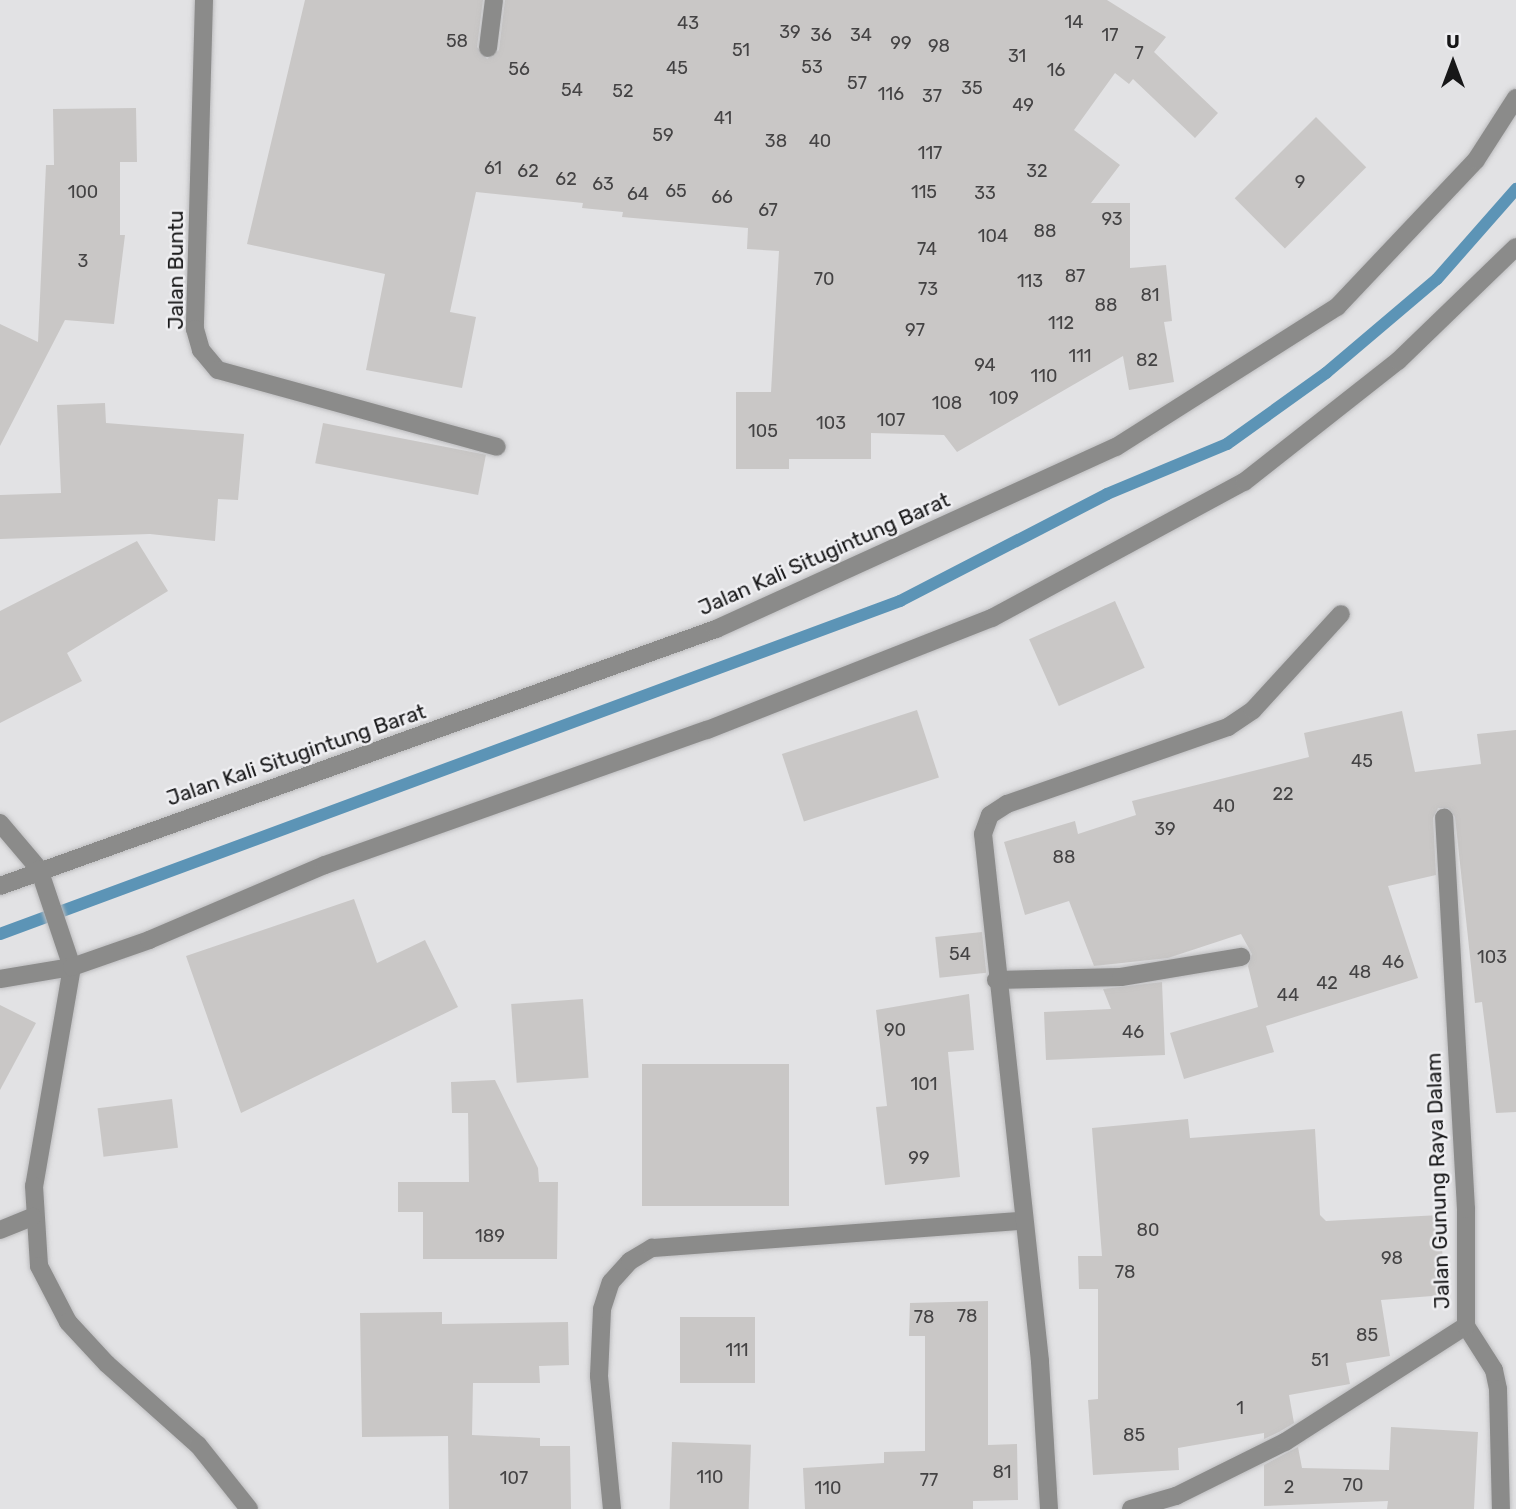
<!DOCTYPE html>
<html>
<head>
<meta charset="utf-8">
<style>
  body { margin:0 }
  #map { position:relative; width:1516px; height:1509px; overflow:hidden; background:#e2e2e4; font-family:Rubik,sans-serif }
  div>[style] { position:absolute }
  [style*='--x'] { left:calc(var(--x)*1px); top:calc(var(--y)*1px); width:calc(var(--w)*1px); rotate:calc(var(--a)*1deg) }
  .stream>* { height:12px; margin:-6px; padding:0 6px; transform-origin:6px; border-radius:6px; background:#5c94b6 }
  .building>* { inset:0; background:#c9c7c6; transform-origin:0 0 }
  .roads { filter:drop-shadow(0 0 2px #bdbdbf) drop-shadow(0 0 2px #bdbdbf) }
  .minor>* { height:18px; margin:-9px; padding:0 9px; transform-origin:9px; border-radius:9px; background:#8b8b8a }
  span { translate:-50% -50%; white-space:nowrap; text-align:center; line-height:1.15; -webkit-text-stroke:5px #efeff2; paint-order:stroke }
  .number-label { font-size:18px; color:#444344 }
  .number-label span { -webkit-text-stroke-width:0 }
  .street-label { font-size:21px; color:#171718 }
  .north { position:absolute; left:1418px; top:28px; width:70px; height:70px; -webkit-text-stroke:5px #efeff2; paint-order:stroke; rotate:0deg; font-size:19px; font-weight:700; line-height:28px; text-align:center; color:#171718 }
  .north::after { content:''; display:block; margin:auto; width:24px; height:32px; background:#171718; clip-path:polygon(50% 0,100% 100%,50% 72%,0 100%) }
</style>
</head>
<body>
<div id="map">
  <div class="stream">
    <div style="--x:0;--y:934;--w:960;--a:-20.3"></div>
    <div style="--x:900;--y:601;--w:233;--a:-27.3"></div>
    <div style="--x:1107;--y:494;--w:130;--a:-22.6"></div>
    <div style="--x:1227;--y:444;--w:122;--a:-35.6"></div>
    <div style="--x:1326;--y:373;--w:145;--a:-40.3"></div>
    <div style="--x:1437;--y:279;--w:120;--a:-48.7"></div>
  </div>
  <div class="building">
    <div style="clip-path:polygon(305px 0,483px 0,477px 47px,487px 59px,499px 50px,505px 0,1107px 0,1166px 37px,1154px 52px,1218px 113px,1195px 138px,1133px 79px,1129px 84px,1115px 73px,1074px 130px,1120px 165px,1091px 203px,1130px 203px,1130px 268px,1166px 265px,1172px 321px,1164px 322px,1174px 382px,1129px 390px,1123px 356px,957px 452px,944px 435px,871px 433px,871px 459px,789px 459px,789px 469px,736px 469px,736px 392px,771px 392px,779px 251px,747px 249px,748px 228px,622px 217px,623px 212px,582px 208px,583px 203px,476px 192px,450px 312px,476px 317px,462px 388px,366px 370px,385px 274px,247px 244px)"></div>
    <div style="clip-path:polygon(136px 108px,137px 162px,120px 162px,120px 235px,125px 235px,114px 324px,65px 320px,0 446px,0 324px,38px 342px,46px 165px,54px 165px,53px 109px)"></div>
    <div style="left:1316px;top:117px;width:71px;height:115px;rotate:45deg"></div>
    <div style="clip-path:polygon(105px 403px,106px 423px,244px 434px,238px 500px,218px 499px,215px 541px,150px 534px,0 539px,0 495px,61px 493px,57px 405px)"></div>
    <div style="left:323px;top:423px;width:166px;height:41px;rotate:11deg"></div>
    <div style="clip-path:polygon(137px 541px,168px 591px,67px 653px,82px 681px,0 723px,0 611px)"></div>
    <div style="left:1115px;top:601px;width:73px;height:94px;rotate:66deg"></div>
    <div style="left:917px;top:710px;width:71px;height:142px;rotate:72deg"></div>
    <div style="clip-path:polygon(1402px 711px,1415px 772px,1481px 764px,1477px 734px,1516px 730px,1516px 1112px,1496px 1113px,1482px 1002px,1475px 1003px,1455px 817px,1448px 808px,1438px 808px,1433px 818px,1436px 875px,1388px 886px,1418px 978px,1266px 1026px,1274px 1052px,1184px 1079px,1170px 1033px,1258px 1007px,1248px 966px,1252px 954px,1241px 934px,1168px 958px,1094px 966px,1069px 901px,1025px 915px,1004px 842px,1075px 821px,1078px 834px,1136px 815px,1132px 801px,1309px 757px,1304px 733px)"></div>
    <div style="clip-path:polygon(354px 899px,377px 963px,425px 940px,458px 1007px,241px 1113px,186px 956px)"></div>
    <div style="left:982px;top:932px;width:41px;height:47px;rotate:84deg"></div>
    <div style="clip-path:polygon(1162px 982px,1165px 1055px,1046px 1060px,1044px 1012px,1111px 1009px,1103px 989px)"></div>
    <div style="clip-path:polygon(969px 994px,974px 1050px,948px 1052px,960px 1177px,885px 1185px,876px 1107px,887px 1106px,876px 1010px)"></div>
    <div style="left:583px;top:999px;width:79px;height:72px;rotate:86deg"></div>
    <div style="clip-path:polygon(0 1005px,36px 1023px,0 1090px)"></div>
    <div style="left:642px;top:1064px;width:147px;height:142px"></div>
    <div style="clip-path:polygon(495px 1080px,538px 1168px,539px 1182px,558px 1182px,557px 1259px,423px 1259px,423px 1212px,398px 1212px,398px 1182px,469px 1182px,468px 1113px,452px 1113px,451px 1082px)"></div>
    <div style="left:172px;top:1099px;width:49px;height:75px;rotate:83deg"></div>
    <div style="clip-path:polygon(1188px 1119px,1190px 1138px,1315px 1129px,1320px 1215px,1326px 1221px,1440px 1215px,1445px 1295px,1381px 1300px,1390px 1356px,1346px 1363px,1350px 1384px,1289px 1395px,1294px 1423px,1279px 1432px,1264px 1439px,1264px 1433px,1178px 1448px,1179px 1470px,1093px 1475px,1088px 1400px,1098px 1399px,1098px 1289px,1079px 1289px,1078px 1256px,1102px 1256px,1092px 1128px)"></div>
    <div style="clip-path:polygon(988px 1301px,988px 1445px,1017px 1444px,1018px 1500px,973px 1501px,973px 1509px,805px 1509px,803px 1468px,884px 1463px,884px 1452px,925px 1451px,925px 1336px,909px 1336px,910px 1303px)"></div>
    <div style="clip-path:polygon(442px 1312px,442px 1324px,568px 1322px,569px 1365px,539px 1366px,540px 1383px,473px 1383px,472px 1435px,540px 1438px,540px 1446px,570px 1446px,571px 1509px,449px 1509px,448px 1436px,362px 1437px,360px 1313px)"></div>
    <div style="left:680px;top:1317px;width:75px;height:66px"></div>
    <div style="clip-path:polygon(1391px 1427px,1478px 1432px,1474px 1509px,1387px 1509px,1388px 1501px,1264px 1506px,1264px 1465px,1298px 1447px,1302px 1468px,1389px 1470px)"></div>
    <div style="left:672px;top:1442px;width:79px;height:67px;rotate:2deg"></div>
  </div>
  <div class="roads">
    <div class="minor">
      <div style="--x:204;--y:0;--w:329;--a:91.6"></div>
      <div style="--x:195;--y:329;--w:22;--a:74"></div>
      <div style="--x:201;--y:350;--w:26;--a:50"></div>
      <div style="--x:218;--y:370;--w:289;--a:15.4"></div>
      <div style="--x:488;--y:48;--w:48;--a:-82.9"></div>
      <div style="--x:0;--y:823;--w:60;--a:49.7"></div>
      <div style="--x:39;--y:869;--w:103;--a:71.4"></div>
      <div style="--x:72;--y:967;--w:222;--a:99.8"></div>
      <div style="--x:34;--y:1186;--w:80;--a:86.4"></div>
      <div style="--x:39;--y:1266;--w:63;--a:62.6"></div>
      <div style="--x:68;--y:1322;--w:57;--a:47.1"></div>
      <div style="--x:107;--y:1364;--w:122;--a:41.7"></div>
      <div style="--x:198;--y:1445;--w:82;--a:51.4"></div>
      <div style="--x:0;--y:886;--w:761;--a:-19.75"></div>
      <div style="--x:716;--y:629;--w:439;--a:-24.5"></div>
      <div style="--x:1116;--y:447;--w:262;--a:-32.4"></div>
      <div style="--x:1337;--y:307;--w:202;--a:-46.6"></div>
      <div style="--x:1476;--y:160;--w:74;--a:-57.2"></div>
      <div style="--x:0;--y:979;--w:73;--a:-9.5"></div>
      <div style="--x:72;--y:967;--w:82;--a:-19.3"></div>
      <div style="--x:149;--y:940;--w:191;--a:-23.1"></div>
      <div style="--x:325;--y:865;--w:405;--a:-19.5"></div>
      <div style="--x:707;--y:730;--w:306;--a:-21.5"></div>
      <div style="--x:992;--y:618;--w:286;--a:-28.4"></div>
      <div style="--x:1244;--y:482;--w:196;--a:-38.2"></div>
      <div style="--x:1398;--y:361;--w:164;--a:-44"></div>
      <div style="--x:996;--y:980;--w:125;--a:-1.4"></div>
      <div style="--x:1121;--y:977;--w:122;--a:-9.5"></div>
      <div style="--x:0;--y:1230;--w:35;--a:-22"></div>
      <div style="--x:1466;--y:1326;--w:52;--a:57.5"></div>
      <div style="--x:1494;--y:1370;--w:19;--a:78"></div>
      <div style="--x:1498;--y:1389;--w:120;--a:88.6"></div>
      <div style="--x:612;--y:1509;--w:134;--a:-95.6"></div>
      <div style="--x:599;--y:1376;--w:67;--a:-87.4"></div>
      <div style="--x:602;--y:1309;--w:28;--a:-72"></div>
      <div style="--x:611;--y:1282;--w:28;--a:-48"></div>
      <div style="--x:630;--y:1261;--w:26;--a:-31"></div>
      <div style="--x:652;--y:1248;--w:372;--a:-4.2"></div>
      <div style="--x:1049;--y:1509;--w:148;--a:-93.5"></div>
      <div style="--x:1040;--y:1361;--w:530;--a:-96.17"></div>
      <div style="--x:983;--y:834;--w:20;--a:-70"></div>
      <div style="--x:990;--y:815;--w:20;--a:-33"></div>
      <div style="--x:1007;--y:804;--w:234;--a:-19.2"></div>
      <div style="--x:1228;--y:727;--w:30;--a:-34"></div>
      <div style="--x:1253;--y:710;--w:130;--a:-47.5"></div>
      <div style="--x:1131;--y:1509;--w:47;--a:-16.1"></div>
      <div style="--x:1176;--y:1496;--w:122;--a:-26.4"></div>
      <div style="--x:1285;--y:1442;--w:215;--a:-32.7"></div>
      <div style="--x:1466;--y:1326;--w:117;--a:-90"></div>
      <div style="--x:1466;--y:1209;--w:392;--a:-93.2"></div>
    </div>
  </div>
  <div class="number-label">
    <span style="left:1074px;top:22px">14</span>
    <span style="left:688px;top:23px">43</span>
    <span style="left:790px;top:32px">39</span>
    <span style="left:821px;top:35px">36</span>
    <span style="left:861px;top:35px">34</span>
    <span style="left:1110px;top:35px">17</span>
    <span style="left:457px;top:41px">58</span>
    <span style="left:901px;top:43px">99</span>
    <span style="left:939px;top:46px">98</span>
    <span style="left:741px;top:50px">51</span>
    <span style="left:1139px;top:53px">7</span>
    <span style="left:1017px;top:56px">31</span>
    <span style="left:812px;top:67px">53</span>
    <span style="left:677px;top:68px">45</span>
    <span style="left:519px;top:69px">56</span>
    <span style="left:1056px;top:70px">16</span>
    <span style="left:857px;top:83px">57</span>
    <span style="left:972px;top:88px">35</span>
    <span style="left:572px;top:90px">54</span>
    <span style="left:623px;top:91px">52</span>
    <span style="left:891px;top:94px">116</span>
    <span style="left:932px;top:96px">37</span>
    <span style="left:1023px;top:105px">49</span>
    <span style="left:723px;top:118px">41</span>
    <span style="left:663px;top:135px">59</span>
    <span style="left:776px;top:141px">38</span>
    <span style="left:820px;top:141px">40</span>
    <span style="left:930px;top:153px">117</span>
    <span style="left:493px;top:168px">61</span>
    <span style="left:528px;top:171px">62</span>
    <span style="left:1037px;top:171px">32</span>
    <span style="left:566px;top:179px">62</span>
    <span style="left:1300px;top:182px">9</span>
    <span style="left:603px;top:184px">63</span>
    <span style="left:676px;top:191px">65</span>
    <span style="left:83px;top:192px">100</span>
    <span style="left:924px;top:192px">115</span>
    <span style="left:985px;top:193px">33</span>
    <span style="left:638px;top:194px">64</span>
    <span style="left:722px;top:197px">66</span>
    <span style="left:768px;top:210px">67</span>
    <span style="left:1112px;top:219px">93</span>
    <span style="left:1045px;top:231px">88</span>
    <span style="left:993px;top:236px">104</span>
    <span style="left:927px;top:249px">74</span>
    <span style="left:83px;top:261px">3</span>
    <span style="left:1075px;top:276px">87</span>
    <span style="left:824px;top:279px">70</span>
    <span style="left:1030px;top:281px">113</span>
    <span style="left:928px;top:289px">73</span>
    <span style="left:1150px;top:295px">81</span>
    <span style="left:1106px;top:305px">88</span>
    <span style="left:1061px;top:323px">112</span>
    <span style="left:915px;top:330px">97</span>
    <span style="left:1080px;top:356px">111</span>
    <span style="left:1147px;top:360px">82</span>
    <span style="left:985px;top:365px">94</span>
    <span style="left:1044px;top:376px">110</span>
    <span style="left:1004px;top:398px">109</span>
    <span style="left:947px;top:403px">108</span>
    <span style="left:891px;top:420px">107</span>
    <span style="left:831px;top:423px">103</span>
    <span style="left:763px;top:431px">105</span>
    <span style="left:1362px;top:761px">45</span>
    <span style="left:1283px;top:794px">22</span>
    <span style="left:1224px;top:806px">40</span>
    <span style="left:1165px;top:829px">39</span>
    <span style="left:1064px;top:857px">88</span>
    <span style="left:960px;top:954px">54</span>
    <span style="left:1492px;top:957px">103</span>
    <span style="left:1393px;top:962px">46</span>
    <span style="left:1360px;top:972px">48</span>
    <span style="left:1327px;top:983px">42</span>
    <span style="left:1288px;top:995px">44</span>
    <span style="left:895px;top:1030px">90</span>
    <span style="left:1133px;top:1032px">46</span>
    <span style="left:924px;top:1084px">101</span>
    <span style="left:919px;top:1158px">99</span>
    <span style="left:1148px;top:1230px">80</span>
    <span style="left:490px;top:1236px">189</span>
    <span style="left:1392px;top:1258px">98</span>
    <span style="left:1125px;top:1272px">78</span>
    <span style="left:967px;top:1316px">78</span>
    <span style="left:924px;top:1317px">78</span>
    <span style="left:1367px;top:1335px">85</span>
    <span style="left:737px;top:1350px">111</span>
    <span style="left:1320px;top:1360px">51</span>
    <span style="left:1240px;top:1408px">1</span>
    <span style="left:1134px;top:1435px">85</span>
    <span style="left:1002px;top:1472px">81</span>
    <span style="left:710px;top:1477px">110</span>
    <span style="left:514px;top:1478px">107</span>
    <span style="left:929px;top:1480px">77</span>
    <span style="left:1353px;top:1485px">70</span>
    <span style="left:1289px;top:1487px">2</span>
    <span style="left:828px;top:1488px">110</span>
  </div>
  <div class="street-label">
    <span style="left:176px;top:270px;rotate:-90deg">Jalan Buntu</span>
    <span style="left:824px;top:554px;rotate:-24deg">Jalan Kali Situgintung Barat</span>
    <span style="left:296px;top:755px;rotate:-19deg">Jalan Kali Situgintung Barat</span>
    <span style="left:1438px;top:1181px;rotate:-92deg">Jalan Gunung Raya Dalam</span>
  </div>
  <div class="north">U</div>
</div>
</body>
</html>
